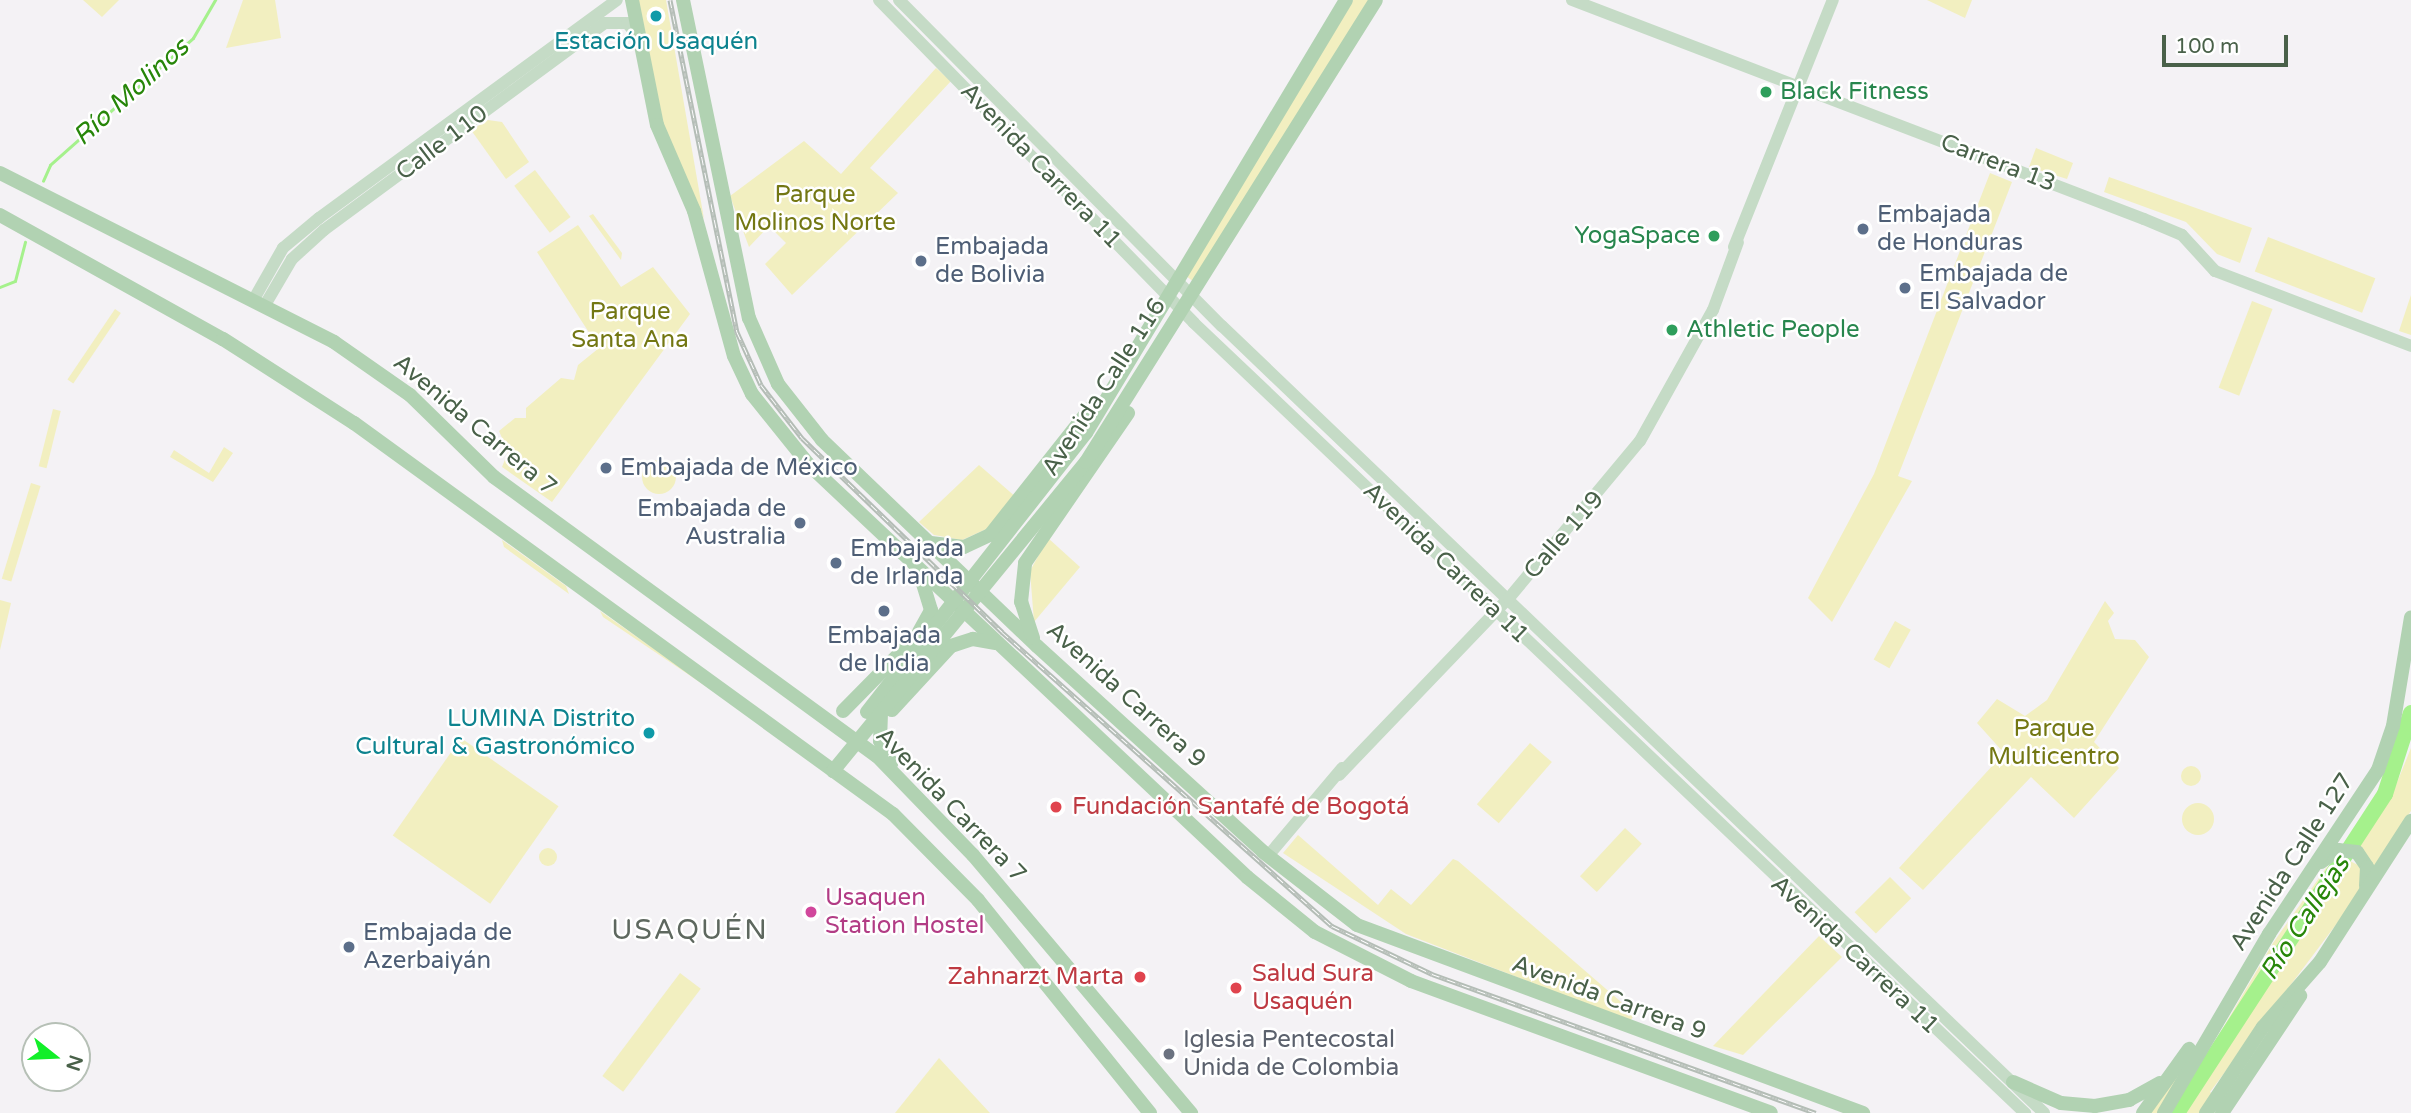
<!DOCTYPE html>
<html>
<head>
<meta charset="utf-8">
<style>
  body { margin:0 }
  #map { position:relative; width:2411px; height:1113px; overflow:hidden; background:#f4f2f5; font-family:"Varela Round",sans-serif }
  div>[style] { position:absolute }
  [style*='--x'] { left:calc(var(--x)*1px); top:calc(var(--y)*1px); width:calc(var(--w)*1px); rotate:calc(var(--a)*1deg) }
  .green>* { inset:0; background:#f2efc0; transform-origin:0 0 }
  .round { border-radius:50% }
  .stream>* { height:2.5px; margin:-1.25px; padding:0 1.25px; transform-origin:1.25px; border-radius:1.25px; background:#a5f18c }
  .river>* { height:16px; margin:-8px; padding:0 8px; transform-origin:8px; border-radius:8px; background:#a5f18c }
  .secondary>* { height:12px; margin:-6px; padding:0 6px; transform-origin:6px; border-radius:6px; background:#c5dbc6 }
  .primary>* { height:14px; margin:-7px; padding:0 7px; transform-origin:7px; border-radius:7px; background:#b1d2b2 }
  .rail>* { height:5px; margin-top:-2.5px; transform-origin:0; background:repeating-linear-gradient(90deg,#fff 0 8px,#b4bdb6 0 16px); box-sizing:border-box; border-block:2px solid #b4bdb6 }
  .dots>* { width:19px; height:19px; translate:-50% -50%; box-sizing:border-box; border:4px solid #fff; border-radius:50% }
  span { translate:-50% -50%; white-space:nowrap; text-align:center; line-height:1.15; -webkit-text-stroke:5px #fff; paint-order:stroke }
  .culture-label { font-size:24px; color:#0d838f }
  .right { translate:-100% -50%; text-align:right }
  .leisure-label { font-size:24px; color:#27864d }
  .left { translate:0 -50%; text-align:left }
  .street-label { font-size:24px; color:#496149 }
  .park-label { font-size:24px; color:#737713 }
  .service-label { font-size:24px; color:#4e5e75 }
  .health-label { font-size:24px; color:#be3a42 }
  .hotel-label { font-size:24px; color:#b23c85 }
  .worship-label { font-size:24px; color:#5b616d }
  .water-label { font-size:26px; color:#278609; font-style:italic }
  .quarter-label { font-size:28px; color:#5e685f; letter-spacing:2px }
  .north { position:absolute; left:21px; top:1022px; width:70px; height:70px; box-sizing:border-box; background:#fff; border:2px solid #b6c0b6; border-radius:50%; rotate:108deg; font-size:19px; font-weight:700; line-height:28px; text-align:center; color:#496149 }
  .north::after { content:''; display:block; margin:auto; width:24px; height:32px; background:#12ef29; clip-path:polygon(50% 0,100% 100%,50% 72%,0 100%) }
  .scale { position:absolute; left:2162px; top:35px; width:126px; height:32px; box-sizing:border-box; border:4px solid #496149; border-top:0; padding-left:9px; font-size:21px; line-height:24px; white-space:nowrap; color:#496149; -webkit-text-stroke:5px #fff; paint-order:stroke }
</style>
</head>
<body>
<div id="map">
  <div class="green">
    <div style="clip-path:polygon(83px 0,119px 0,102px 17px)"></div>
    <div style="clip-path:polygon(243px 0,275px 0,281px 38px,226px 48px)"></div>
    <div style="clip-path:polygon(637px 0,666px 0,704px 219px,662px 123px)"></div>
    <div style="clip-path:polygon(1353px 0,1371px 0,1195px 283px,1185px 275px)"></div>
    <div style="clip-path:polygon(1927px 0,1972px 0,1965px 18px)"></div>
    <div style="clip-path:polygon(936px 68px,951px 81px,870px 168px,898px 193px,792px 295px,765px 264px,786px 243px,769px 226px,749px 247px,730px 196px,804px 141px,841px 174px)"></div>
    <div style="clip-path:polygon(488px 120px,502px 122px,529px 162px,506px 179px,471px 130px)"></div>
    <div style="clip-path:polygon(2036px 148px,2073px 163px,2067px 179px,2029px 167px)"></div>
    <div style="left:535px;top:170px;width:59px;height:26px;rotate:53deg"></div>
    <div style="clip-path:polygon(1990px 173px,2012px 182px,1898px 476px,1912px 481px,1832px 622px,1808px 598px,1874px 474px)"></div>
    <div style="clip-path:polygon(2109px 177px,2252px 228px,2240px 263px,2217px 254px,2186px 222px,2104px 192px)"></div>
    <div style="clip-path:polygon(593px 214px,622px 253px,621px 260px,589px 216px)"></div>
    <div style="clip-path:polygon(578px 225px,621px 287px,653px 267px,690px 314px,552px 502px,502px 467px,508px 452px,499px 431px,515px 418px,526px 418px,526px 408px,561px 378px,574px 380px,578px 365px,599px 348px,537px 252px)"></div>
    <div style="left:2268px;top:237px;width:115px;height:37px;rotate:21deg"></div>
    <div style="clip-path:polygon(2411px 295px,2411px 335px,2399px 331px)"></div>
    <div style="left:2252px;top:301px;width:22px;height:93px;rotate:21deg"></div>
    <div style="left:115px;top:309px;width:7px;height:85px;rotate:34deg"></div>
    <div style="left:53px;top:409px;width:8px;height:59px;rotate:14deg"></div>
    <div style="clip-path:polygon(224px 447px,233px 453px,213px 482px,170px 457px,174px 450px,209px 473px)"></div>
    <div class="round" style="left:642px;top:460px;width:34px;height:34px"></div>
    <div style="clip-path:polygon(979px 465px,1017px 498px,993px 526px,962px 540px,934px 535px,919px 522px)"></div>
    <div style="left:31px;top:483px;width:10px;height:100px;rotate:17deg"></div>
    <div style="clip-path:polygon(1048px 538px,1080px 567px,1034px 622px,1030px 571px)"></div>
    <div style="clip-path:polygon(502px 540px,566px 586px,569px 594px,504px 547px)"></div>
    <div style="clip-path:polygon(0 600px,11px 603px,0 650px)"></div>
    <div style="clip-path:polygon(2105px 601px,2114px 613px,2108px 621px,2115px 639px,2135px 640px,2149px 657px,2094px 742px,2119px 768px,2074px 818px,2031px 777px,1923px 890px,1899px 868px,2004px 753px,1977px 723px,1997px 699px,2025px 716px,2047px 700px)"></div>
    <div style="clip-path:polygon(600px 611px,741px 710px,603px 617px)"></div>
    <div style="left:1895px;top:621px;width:18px;height:44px;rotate:29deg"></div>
    <div style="left:461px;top:738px;width:119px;height:119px;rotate:35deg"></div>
    <div style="left:1530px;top:743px;width:29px;height:81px;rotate:41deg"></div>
    <div style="clip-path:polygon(2411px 748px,2411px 811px,2374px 867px,2355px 847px,2394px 790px)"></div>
    <div class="round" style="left:2181px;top:766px;width:20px;height:20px"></div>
    <div class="round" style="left:2182px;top:803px;width:32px;height:32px"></div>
    <div style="left:1625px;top:828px;width:23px;height:66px;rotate:43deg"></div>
    <div style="clip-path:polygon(1298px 835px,1378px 905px,1391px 889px,1411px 905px,1453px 859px,1458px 861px,1635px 1014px,1630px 1021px,1406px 934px,1283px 853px)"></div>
    <div class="round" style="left:539px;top:848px;width:18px;height:18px"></div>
    <div style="clip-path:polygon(2342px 857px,2362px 867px,2362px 890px,2210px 1092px,2222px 1100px,2214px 1113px,2150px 1113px,2186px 1063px,2199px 1069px,2273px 943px,2326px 868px)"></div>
    <div style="left:1890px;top:877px;width:30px;height:50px;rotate:45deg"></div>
    <div style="clip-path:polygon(1819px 936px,1842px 957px,1743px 1055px,1713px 1046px)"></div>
    <div style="left:680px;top:973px;width:26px;height:129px;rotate:37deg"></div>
    <div style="clip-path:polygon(939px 1058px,990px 1113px,895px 1113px)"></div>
  </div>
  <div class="stream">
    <div style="--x:43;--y:181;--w:17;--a:-66"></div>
    <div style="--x:50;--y:165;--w:191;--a:-41.6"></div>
    <div style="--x:193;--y:38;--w:44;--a:-59.9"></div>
    <div style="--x:0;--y:287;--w:16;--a:-22"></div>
    <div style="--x:15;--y:281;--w:40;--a:-75.6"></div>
  </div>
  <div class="river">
    <div style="--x:2177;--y:1113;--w:381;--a:-56.9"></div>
    <div style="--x:2385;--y:794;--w:85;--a:-72.2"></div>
  </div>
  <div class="secondary">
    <div style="--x:879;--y:0;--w:451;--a:45.7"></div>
    <div style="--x:1194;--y:323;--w:1147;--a:43.55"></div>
    <div style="--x:899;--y:0;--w:459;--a:45.3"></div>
    <div style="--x:1222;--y:326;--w:1138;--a:43.75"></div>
    <div style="--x:1572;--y:0;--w:612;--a:20.95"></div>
    <div style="--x:2144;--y:219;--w:41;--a:22.8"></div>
    <div style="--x:2182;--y:235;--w:49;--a:47.5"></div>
    <div style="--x:2215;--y:271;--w:210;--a:20.9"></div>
    <div style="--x:1734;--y:247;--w:266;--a:-68.2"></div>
    <div style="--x:254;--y:299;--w:59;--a:-60.4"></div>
    <div style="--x:283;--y:248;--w:47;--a:-39.8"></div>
    <div style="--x:319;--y:218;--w:369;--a:-36.2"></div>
    <div style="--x:265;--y:305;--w:53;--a:-59.6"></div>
    <div style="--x:292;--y:259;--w:43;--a:-42.2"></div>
    <div style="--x:324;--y:230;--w:349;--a:-36.4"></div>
    <div style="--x:605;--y:23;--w:22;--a:0"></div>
    <div style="--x:627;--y:23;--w:18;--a:49"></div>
    <div style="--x:1339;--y:775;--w:245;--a:-46.2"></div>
    <div style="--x:1509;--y:598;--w:204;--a:-50.2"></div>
    <div style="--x:1640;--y:441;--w:150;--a:-60.9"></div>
    <div style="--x:1713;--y:310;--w:72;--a:-69.8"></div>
    <div style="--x:1268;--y:856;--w:115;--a:-49.9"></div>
  </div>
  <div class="primary">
    <div style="--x:632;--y:0;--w:127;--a:78.7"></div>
    <div style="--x:657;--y:125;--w:94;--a:66.7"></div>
    <div style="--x:694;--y:211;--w:150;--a:74.6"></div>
    <div style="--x:734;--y:356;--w:42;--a:64.7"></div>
    <div style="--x:752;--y:394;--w:90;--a:51.3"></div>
    <div style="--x:808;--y:464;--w:603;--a:43.25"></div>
    <div style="--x:1247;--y:877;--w:87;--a:39"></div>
    <div style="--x:1315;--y:932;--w:108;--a:27"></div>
    <div style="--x:1411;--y:981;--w:383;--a:20.1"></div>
    <div style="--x:683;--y:0;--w:325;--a:78.3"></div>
    <div style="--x:749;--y:318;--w:72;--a:66.3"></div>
    <div style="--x:778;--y:384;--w:71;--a:51.8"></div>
    <div style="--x:822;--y:440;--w:298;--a:43.8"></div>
    <div style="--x:1037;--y:646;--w:306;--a:42.3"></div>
    <div style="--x:1263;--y:852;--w:119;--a:37.8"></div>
    <div style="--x:1357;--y:925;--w:540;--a:20.38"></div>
    <div style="--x:0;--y:173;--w:374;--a:26.8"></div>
    <div style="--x:334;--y:342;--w:93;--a:34.9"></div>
    <div style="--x:410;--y:395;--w:117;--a:44.3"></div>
    <div style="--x:494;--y:477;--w:474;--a:36.1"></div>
    <div style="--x:877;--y:756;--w:138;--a:45.9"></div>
    <div style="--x:973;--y:855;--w:338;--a:49.8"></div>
    <div style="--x:0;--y:215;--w:255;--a:29.1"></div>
    <div style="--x:223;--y:339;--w:156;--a:32.7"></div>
    <div style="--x:354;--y:423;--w:666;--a:35.96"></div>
    <div style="--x:893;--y:814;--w:121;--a:45.3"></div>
    <div style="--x:978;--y:900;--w:274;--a:51.1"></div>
    <div style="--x:931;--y:543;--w:33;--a:7"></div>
    <div style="--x:964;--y:547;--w:29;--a:-25"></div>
    <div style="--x:990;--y:535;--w:166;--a:-51.6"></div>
    <div style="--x:919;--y:632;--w:25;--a:-61"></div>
    <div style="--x:931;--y:610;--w:34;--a:-107"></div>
    <div style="--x:1033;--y:638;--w:38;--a:-108"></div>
    <div style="--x:1021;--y:602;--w:39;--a:-84"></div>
    <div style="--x:1025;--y:563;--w:182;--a:-55.5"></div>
    <div style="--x:892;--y:710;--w:87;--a:-47.3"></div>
    <div style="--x:951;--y:646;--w:23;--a:-18"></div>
    <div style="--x:973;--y:639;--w:23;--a:10"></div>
    <div style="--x:843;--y:711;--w:90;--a:-45.5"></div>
    <div style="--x:867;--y:712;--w:355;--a:-51.9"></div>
    <div style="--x:1086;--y:433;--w:505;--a:-59.02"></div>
    <div style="--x:881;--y:713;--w:28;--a:92"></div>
    <div style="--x:880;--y:741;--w:25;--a:63"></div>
    <div style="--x:833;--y:771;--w:399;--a:-50.7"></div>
    <div style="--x:1086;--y:462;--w:545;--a:-57.88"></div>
    <div style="--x:2321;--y:862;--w:21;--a:-35"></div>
    <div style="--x:2338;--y:850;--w:19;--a:6"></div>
    <div style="--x:2357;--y:852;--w:18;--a:56"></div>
    <div style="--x:2367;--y:867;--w:19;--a:93"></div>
    <div style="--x:2013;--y:1082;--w:52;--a:23.6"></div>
    <div style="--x:2061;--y:1103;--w:34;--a:5"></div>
    <div style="--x:2095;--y:1106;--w:35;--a:-10"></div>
    <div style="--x:2129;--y:1100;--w:35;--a:-29"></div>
    <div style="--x:2143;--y:1113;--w:79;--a:-54.3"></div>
    <div style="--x:2164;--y:1113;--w:208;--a:-59.6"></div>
    <div style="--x:2269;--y:934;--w:197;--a:-56.4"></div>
    <div style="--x:2378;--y:770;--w:46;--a:-71.2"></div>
    <div style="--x:2393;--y:726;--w:110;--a:-80.6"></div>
    <div style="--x:2206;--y:1113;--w:103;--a:-56.5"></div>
    <div style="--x:2263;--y:1027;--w:86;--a:-48.8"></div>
    <div style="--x:2320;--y:962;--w:168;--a:-57.2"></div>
    <div style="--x:2222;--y:1113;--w:141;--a:-56.3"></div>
  </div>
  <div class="rail">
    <div style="--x:670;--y:0;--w:339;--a:78.6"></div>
    <div style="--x:737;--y:332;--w:58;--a:65.6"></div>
    <div style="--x:761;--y:385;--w:67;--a:52.3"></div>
    <div style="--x:802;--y:438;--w:279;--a:44.1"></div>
    <div style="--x:1002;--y:632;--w:442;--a:41.7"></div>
    <div style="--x:1332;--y:926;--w:111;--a:25.6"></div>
    <div style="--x:1432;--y:974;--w:408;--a:19.9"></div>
  </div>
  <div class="dots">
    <div style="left:656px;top:16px;background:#0f9aa8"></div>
    <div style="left:1766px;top:92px;background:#2e9e5b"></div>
    <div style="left:1863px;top:229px;background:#5c6f8a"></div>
    <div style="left:1714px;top:236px;background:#2e9e5b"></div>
    <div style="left:921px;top:261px;background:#5c6f8a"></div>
    <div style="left:1905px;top:288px;background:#5c6f8a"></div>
    <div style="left:1672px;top:330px;background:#2e9e5b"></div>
    <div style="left:606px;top:468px;background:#5c6f8a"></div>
    <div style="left:800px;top:523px;background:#5c6f8a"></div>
    <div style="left:836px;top:563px;background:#5c6f8a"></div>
    <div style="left:884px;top:611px;background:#5c6f8a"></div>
    <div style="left:649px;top:733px;background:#0f9aa8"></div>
    <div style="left:1056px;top:807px;background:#e0444e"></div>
    <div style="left:811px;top:912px;background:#d1479c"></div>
    <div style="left:349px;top:947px;background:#5c6f8a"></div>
    <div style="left:1140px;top:977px;background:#e0444e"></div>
    <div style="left:1236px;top:988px;background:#e0444e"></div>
    <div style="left:1169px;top:1054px;background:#6b7280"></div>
  </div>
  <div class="culture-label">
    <span style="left:656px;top:42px">Estación Usaquén</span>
    <span class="right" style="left:635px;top:733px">LUMINA Distrito<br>Cultural &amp; Gastronómico</span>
  </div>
  <div class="leisure-label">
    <span class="left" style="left:1780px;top:92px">Black Fitness</span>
    <span class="right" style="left:1700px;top:236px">YogaSpace</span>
    <span class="left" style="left:1686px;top:330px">Athletic People</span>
  </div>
  <div class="street-label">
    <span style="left:442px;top:143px;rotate:-37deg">Calle 110</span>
    <span style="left:1998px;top:163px;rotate:21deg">Carrera 13</span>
    <span style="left:1041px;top:166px;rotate:46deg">Avenida Carrera 11</span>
    <span style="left:1104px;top:387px;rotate:-57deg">Avenida Calle 116</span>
    <span style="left:475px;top:425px;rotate:40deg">Avenida Carrera 7</span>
    <span style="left:1564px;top:535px;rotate:-49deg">Calle 119</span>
    <span style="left:1446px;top:563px;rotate:44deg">Avenida Carrera 11</span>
    <span style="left:1126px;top:695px;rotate:42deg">Avenida Carrera 9</span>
    <span style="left:951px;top:805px;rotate:46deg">Avenida Carrera 7</span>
    <span style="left:2292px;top:862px;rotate:-57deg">Avenida Calle 127</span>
    <span style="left:1855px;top:955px;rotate:43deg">Avenida Carrera 11</span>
    <span style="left:1609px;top:998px;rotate:20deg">Avenida Carrera 9</span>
  </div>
  <div class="park-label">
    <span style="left:815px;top:209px">Parque<br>Molinos Norte</span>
    <span style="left:630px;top:326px">Parque<br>Santa Ana</span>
    <span style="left:2054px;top:743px">Parque<br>Multicentro</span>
  </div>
  <div class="service-label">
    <span class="left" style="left:1877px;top:229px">Embajada<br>de Honduras</span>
    <span class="left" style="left:935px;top:261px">Embajada<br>de Bolivia</span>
    <span class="left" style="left:1919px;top:288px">Embajada de<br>El Salvador</span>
    <span class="left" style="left:620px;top:468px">Embajada de México</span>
    <span class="right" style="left:786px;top:523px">Embajada de<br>Australia</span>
    <span class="left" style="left:850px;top:563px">Embajada<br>de Irlanda</span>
    <span style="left:884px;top:650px">Embajada<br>de India</span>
    <span class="left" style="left:363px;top:947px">Embajada de<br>Azerbaiyán</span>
  </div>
  <div class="health-label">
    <span class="left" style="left:1072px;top:807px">Fundación Santafé de Bogotá</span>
    <span class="left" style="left:1252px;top:988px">Salud Sura<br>Usaquén</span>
    <span class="right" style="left:1124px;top:977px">Zahnarzt Marta</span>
  </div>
  <div class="hotel-label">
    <span class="left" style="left:825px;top:912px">Usaquen<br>Station Hostel</span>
  </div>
  <div class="worship-label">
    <span class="left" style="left:1183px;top:1054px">Iglesia Pentecostal<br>Unida de Colombia</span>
  </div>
  <div class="water-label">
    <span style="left:131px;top:92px;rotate:-42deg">Río Molinos</span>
    <span style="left:2305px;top:918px;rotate:-57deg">Río Callejas</span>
  </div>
  <div class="quarter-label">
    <span style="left:690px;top:930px">USAQUÉN</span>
  </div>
  <div class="north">N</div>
  <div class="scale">100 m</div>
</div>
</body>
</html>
